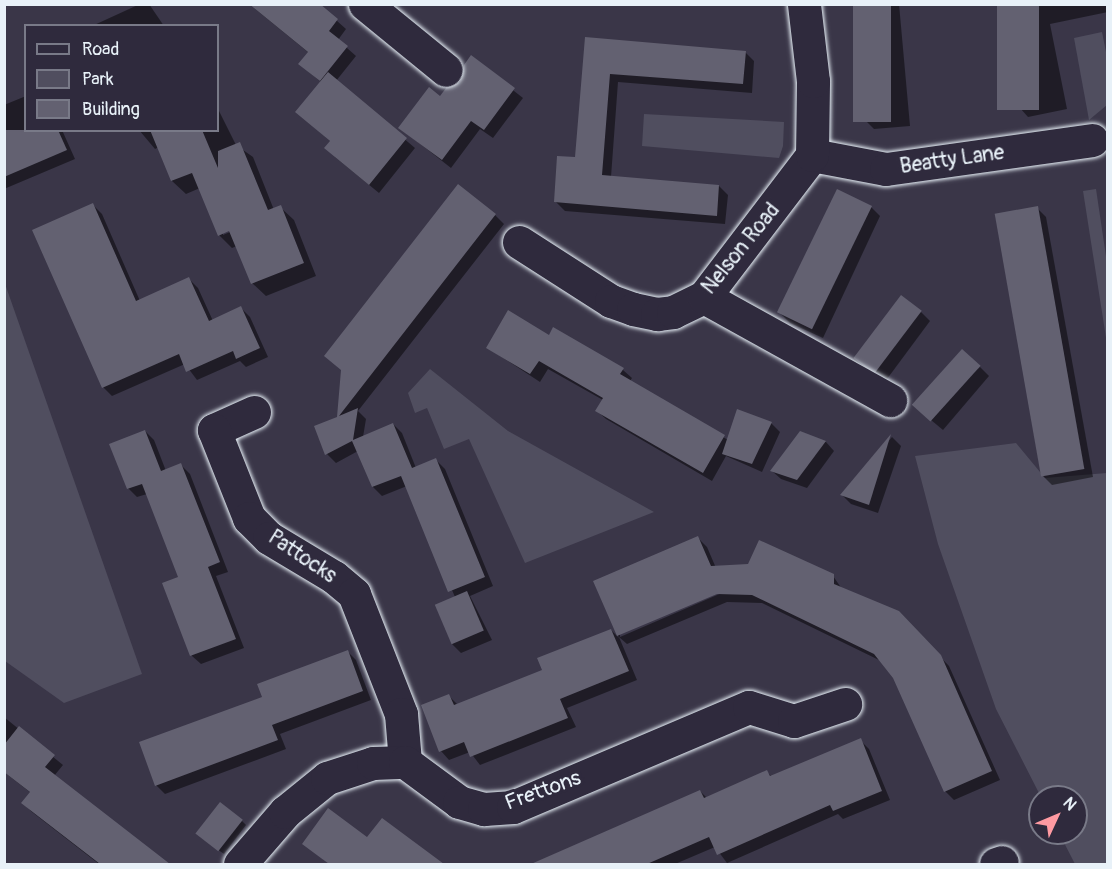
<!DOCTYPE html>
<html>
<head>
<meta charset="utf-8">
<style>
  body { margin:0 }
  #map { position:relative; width:1112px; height:869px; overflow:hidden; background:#3a3648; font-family:Pangolin,sans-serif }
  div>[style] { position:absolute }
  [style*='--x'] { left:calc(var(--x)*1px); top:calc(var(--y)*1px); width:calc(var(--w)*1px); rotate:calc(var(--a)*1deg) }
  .green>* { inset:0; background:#504e5f }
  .shadow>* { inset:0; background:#0007 }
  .building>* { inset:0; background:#636171; transform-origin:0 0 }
  .roads { filter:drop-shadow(0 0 2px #e8f1f8) drop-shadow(0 0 2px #e8f1f8) }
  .street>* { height:33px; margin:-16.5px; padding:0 16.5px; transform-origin:16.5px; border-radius:16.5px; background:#2f2a3d }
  span { translate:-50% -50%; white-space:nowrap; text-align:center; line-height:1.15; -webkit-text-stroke:6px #2f2a3d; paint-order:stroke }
  .street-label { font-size:21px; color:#e8f1f8 }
  .frame { position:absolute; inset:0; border:6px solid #e8f1f8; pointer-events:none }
  .legend { position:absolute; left:24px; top:24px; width:195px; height:108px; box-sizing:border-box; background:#2f2a3d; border:2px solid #797a88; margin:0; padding:8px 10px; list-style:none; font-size:18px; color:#e8f1f8 }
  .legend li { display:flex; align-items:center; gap:12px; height:30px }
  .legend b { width:30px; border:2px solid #797a88 }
  .north { position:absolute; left:1028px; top:785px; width:60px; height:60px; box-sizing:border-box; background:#2f2a3d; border:2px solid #797a88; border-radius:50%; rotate:46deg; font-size:16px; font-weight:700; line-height:24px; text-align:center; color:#e8f1f8 }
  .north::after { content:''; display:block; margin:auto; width:21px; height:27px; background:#ff9aa2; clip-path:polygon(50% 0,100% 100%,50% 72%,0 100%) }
</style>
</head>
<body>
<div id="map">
  <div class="green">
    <div style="clip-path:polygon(1102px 32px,1107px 57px,1107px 105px,1089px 120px,1074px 38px)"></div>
    <div style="clip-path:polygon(644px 114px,784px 122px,783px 146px,779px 158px,642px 146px)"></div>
    <div style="clip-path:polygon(1096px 189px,1107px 263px,1107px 344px,1083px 191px)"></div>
    <div style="clip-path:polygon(4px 281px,142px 674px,64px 703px,5px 661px)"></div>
    <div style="clip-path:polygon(430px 369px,508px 431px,654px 512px,525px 563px,469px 439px,444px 449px,427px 408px,415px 413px,408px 393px)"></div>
    <div style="clip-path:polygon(1016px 443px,1045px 478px,1107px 473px,1107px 864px,1075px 864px,1059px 833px,1076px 833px,1076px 797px,1041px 797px,996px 709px,938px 544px,915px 456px)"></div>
  </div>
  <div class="shadow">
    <div style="clip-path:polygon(140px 4px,149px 4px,164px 26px,92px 26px)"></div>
    <div style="clip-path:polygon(249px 4px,318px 4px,346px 29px,338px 40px,356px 56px,336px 81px,415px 148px,379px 193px,335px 157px,331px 142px,297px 112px,321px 82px,309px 72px,309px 53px)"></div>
    <div style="clip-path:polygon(855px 4px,899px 4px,910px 126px,874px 129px,865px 120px)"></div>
    <div style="clip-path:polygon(998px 4px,1108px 4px,1108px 12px,1050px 24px,1067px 109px,1028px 117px,1020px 108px)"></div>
    <div style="clip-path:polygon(586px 39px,745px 52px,754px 61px,752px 93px,618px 82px,611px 177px,719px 186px,728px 195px,725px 224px,565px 211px,556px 202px,577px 159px)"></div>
    <div style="clip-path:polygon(471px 57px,523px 98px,493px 138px,480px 129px,451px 168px,400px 128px,461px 83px)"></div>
    <div style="clip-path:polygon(26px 96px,26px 130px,62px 130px,75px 159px,4px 189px,4px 105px)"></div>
    <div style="clip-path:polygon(evenodd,218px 109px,236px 145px,253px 157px,274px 210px,280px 207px,294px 220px,316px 276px,266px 296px,252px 283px,237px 246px,232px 248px,219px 235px,200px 188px,186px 194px,172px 181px,159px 147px,155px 149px,139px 130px,218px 130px,218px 109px,237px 229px,223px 235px,223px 231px,237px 229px)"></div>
    <div style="clip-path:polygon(93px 205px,102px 214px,140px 301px,189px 279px,198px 288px,213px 321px,241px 308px,250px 317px,268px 357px,246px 367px,240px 361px,197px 380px,185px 364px,112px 396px,103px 387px)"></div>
    <div style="clip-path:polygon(871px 207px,880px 216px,823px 338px,790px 323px,781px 314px)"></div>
    <div style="clip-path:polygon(1037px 208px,1046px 217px,1093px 477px,1052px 485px,1043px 476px)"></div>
    <div style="clip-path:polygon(495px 215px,504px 224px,358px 411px,366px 419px,363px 437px,393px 424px,402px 433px,416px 468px,436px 460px,445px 469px,493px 586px,470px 596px,492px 640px,461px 653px,452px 644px,455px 597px,407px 486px,382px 496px,373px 487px,358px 451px,336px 463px,327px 454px,339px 418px,343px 371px,326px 356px)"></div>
    <div style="clip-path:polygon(921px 312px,930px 321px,887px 379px,856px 358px)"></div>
    <div style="clip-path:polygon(554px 329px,623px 370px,632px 378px,630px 381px,728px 440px,771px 423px,780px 432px,762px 472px,726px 456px,712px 481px,606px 419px,597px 411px,603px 400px,548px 369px,540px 382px,488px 348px,549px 337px)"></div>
    <div style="clip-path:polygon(980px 367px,989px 376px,943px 430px,925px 415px)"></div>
    <div style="clip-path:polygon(145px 431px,154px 440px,166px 471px,181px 465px,190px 474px,228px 572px,216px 576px,244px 648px,201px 664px,192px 656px,164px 584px,180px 578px,147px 494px,137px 497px,128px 488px)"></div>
    <div style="clip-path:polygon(800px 433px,826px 442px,834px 451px,807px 488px,781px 479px,772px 471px)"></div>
    <div style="clip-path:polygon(892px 437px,901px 446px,878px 513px,851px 504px,842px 495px)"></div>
    <div style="clip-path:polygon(evenodd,698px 538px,707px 547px,716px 568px,833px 576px,842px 589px,898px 613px,949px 666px,1000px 780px,954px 800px,945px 791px,895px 677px,881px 661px,762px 603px,727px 602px,627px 644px,619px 637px,637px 680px,567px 708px,576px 727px,480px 765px,470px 752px,449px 760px,441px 751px,423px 706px,449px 696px,458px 705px,544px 671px,611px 630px,619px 638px,595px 582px,698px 538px,723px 589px,724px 592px,620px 637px,620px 633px,723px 589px)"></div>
    <div style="clip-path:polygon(348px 652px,356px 660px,371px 700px,280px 734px,286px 749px,165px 794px,156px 785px,264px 698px)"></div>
    <div style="clip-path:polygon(4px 717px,63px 765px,54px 776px,166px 864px,99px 864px,32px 812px,23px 803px,31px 793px,4px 772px)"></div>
    <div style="clip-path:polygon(860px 740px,869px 749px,890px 800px,843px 819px,838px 814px,727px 863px,715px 847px,675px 864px,559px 864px,700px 791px,707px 798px,766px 771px,772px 777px)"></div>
    <div style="clip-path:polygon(382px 820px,442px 864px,329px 864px,304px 843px,368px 839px)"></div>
    <div style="clip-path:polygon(242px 821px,246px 825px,224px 854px,202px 838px)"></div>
  </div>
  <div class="building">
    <div style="clip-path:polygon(249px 4px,320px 4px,338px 19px,329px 31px,348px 46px,320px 81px,298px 64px,308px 52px)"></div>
    <div style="left:853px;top:4px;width:38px;height:118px"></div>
    <div style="left:997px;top:4px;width:42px;height:106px"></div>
    <div style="clip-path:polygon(585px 37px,746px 51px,743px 84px,610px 74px,602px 175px,719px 185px,717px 216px,554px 202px,557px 156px,575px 157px)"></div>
    <div style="clip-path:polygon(471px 55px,515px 88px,484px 130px,471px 121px,442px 160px,398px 128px,429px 87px,440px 96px,446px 88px,460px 82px,464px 65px)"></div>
    <div style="clip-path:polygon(328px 72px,407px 138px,369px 185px,324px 148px,330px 141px,295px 112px)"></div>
    <div style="clip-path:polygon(4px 130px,58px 130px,67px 150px,4px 177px)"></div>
    <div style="clip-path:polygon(150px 130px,202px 130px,218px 168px,218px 151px,240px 142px,268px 210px,281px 205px,304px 263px,251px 284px,229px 231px,218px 236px,192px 173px,171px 181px)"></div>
    <div style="clip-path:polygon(458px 184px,496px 214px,339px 416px,358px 408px,353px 440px,393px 423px,412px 468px,436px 458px,485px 577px,448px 592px,401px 476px,372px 487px,352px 441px,325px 455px,314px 426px,337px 417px,341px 370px,324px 356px)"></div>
    <div style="left:837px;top:189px;width:39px;height:137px;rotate:26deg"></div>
    <div style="clip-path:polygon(93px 203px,136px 301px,189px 277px,209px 321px,241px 306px,260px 348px,236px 359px,233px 351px,186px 372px,179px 354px,102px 388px,32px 230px)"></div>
    <div style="left:1038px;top:206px;width:267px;height:44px;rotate:80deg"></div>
    <div style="left:901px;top:295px;width:26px;height:79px;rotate:37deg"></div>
    <div style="clip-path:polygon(508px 310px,549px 335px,553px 327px,624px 368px,620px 374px,725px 435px,703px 473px,595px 411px,603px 398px,539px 361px,530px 374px,486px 348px)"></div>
    <div style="left:962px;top:349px;width:25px;height:75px;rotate:42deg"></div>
    <div style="clip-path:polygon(737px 409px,772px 422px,752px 464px,722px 454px)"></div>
    <div style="clip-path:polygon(145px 430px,161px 471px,181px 463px,220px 562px,208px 567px,236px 639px,190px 656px,162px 583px,178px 577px,142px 484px,127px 489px,109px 444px)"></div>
    <div style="clip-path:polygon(800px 431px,826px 441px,797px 480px,770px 471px)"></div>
    <div style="clip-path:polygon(891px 434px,869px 505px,840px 495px)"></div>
    <div style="clip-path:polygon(698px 536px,711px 566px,748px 564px,759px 540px,834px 574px,834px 584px,899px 611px,941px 655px,992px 771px,944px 792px,893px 678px,874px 654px,752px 595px,717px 594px,617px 636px,593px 581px)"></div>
    <div style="left:467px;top:591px;width:43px;height:35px;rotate:67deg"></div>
    <div style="clip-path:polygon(611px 629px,629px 671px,560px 699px,568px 718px,470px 757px,464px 742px,439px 752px,421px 705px,449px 694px,454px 705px,542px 670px,537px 658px)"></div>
    <div style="clip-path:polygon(348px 650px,363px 691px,272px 725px,278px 740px,155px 786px,139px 742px,262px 697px,257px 684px)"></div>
    <div style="clip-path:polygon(19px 726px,55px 755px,45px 767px,170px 864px,100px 864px,21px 803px,30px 792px,4px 772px,4px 745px)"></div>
    <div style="clip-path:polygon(861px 738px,882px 791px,833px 811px,830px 805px,717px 855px,709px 837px,647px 864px,531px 864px,700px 790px,704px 798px,767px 770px,770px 776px)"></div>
    <div style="left:220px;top:802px;width:29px;height:40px;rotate:38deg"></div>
    <div style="clip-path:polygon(328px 808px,367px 837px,382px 818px,444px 864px,329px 864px,302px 844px)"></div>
  </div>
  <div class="roads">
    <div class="street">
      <div style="--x:365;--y:4;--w:104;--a:39.2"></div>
      <div style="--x:812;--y:155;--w:75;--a:10.7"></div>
      <div style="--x:886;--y:169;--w:208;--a:-8"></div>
      <div style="--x:519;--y:242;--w:109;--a:32.7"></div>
      <div style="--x:611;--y:301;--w:23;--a:20"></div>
      <div style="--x:633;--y:309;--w:25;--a:12"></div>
      <div style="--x:657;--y:314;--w:16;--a:-7"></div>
      <div style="--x:673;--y:312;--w:34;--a:-26"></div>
      <div style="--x:704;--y:297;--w:178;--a:-52.7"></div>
      <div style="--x:812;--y:155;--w:74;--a:-89.2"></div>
      <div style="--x:813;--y:81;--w:78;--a:-96.7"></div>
      <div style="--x:704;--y:297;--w:213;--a:29"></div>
      <div style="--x:254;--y:412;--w:44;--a:155.8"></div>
      <div style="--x:214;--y:430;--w:95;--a:68.3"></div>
      <div style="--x:249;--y:518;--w:28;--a:45"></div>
      <div style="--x:269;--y:538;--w:76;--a:31"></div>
      <div style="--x:334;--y:577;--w:26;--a:40"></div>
      <div style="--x:354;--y:594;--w:129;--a:68.6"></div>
      <div style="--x:401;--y:714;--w:48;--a:85.2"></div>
      <div style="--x:240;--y:864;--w:69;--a:-49.1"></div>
      <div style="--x:285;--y:812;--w:54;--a:-39"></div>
      <div style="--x:327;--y:778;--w:48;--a:-18.1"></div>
      <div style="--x:373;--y:763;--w:32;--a:-2"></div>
      <div style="--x:405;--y:762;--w:67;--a:36.5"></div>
      <div style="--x:459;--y:802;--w:26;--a:16"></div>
      <div style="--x:484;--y:809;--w:29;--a:-4"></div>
      <div style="--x:513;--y:807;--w:256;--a:-23"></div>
      <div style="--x:749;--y:707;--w:47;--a:17.3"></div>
      <div style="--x:794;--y:721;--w:54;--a:-18.4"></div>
      <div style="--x:996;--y:864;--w:6;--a:-18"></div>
    </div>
  </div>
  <div class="street-label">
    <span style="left:952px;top:160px;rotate:-8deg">Beatty Lane</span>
    <span style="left:741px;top:249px;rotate:-51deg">Nelson Road</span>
    <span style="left:302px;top:557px;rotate:34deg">Pattocks</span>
    <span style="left:543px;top:791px;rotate:-20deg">Frettons</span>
  </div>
  <div class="frame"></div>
  <ul class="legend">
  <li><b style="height:8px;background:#2f2a3d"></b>Road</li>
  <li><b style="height:16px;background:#504e5f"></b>Park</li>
  <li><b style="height:16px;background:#636171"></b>Building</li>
  </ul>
  <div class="north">N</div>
</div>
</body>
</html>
